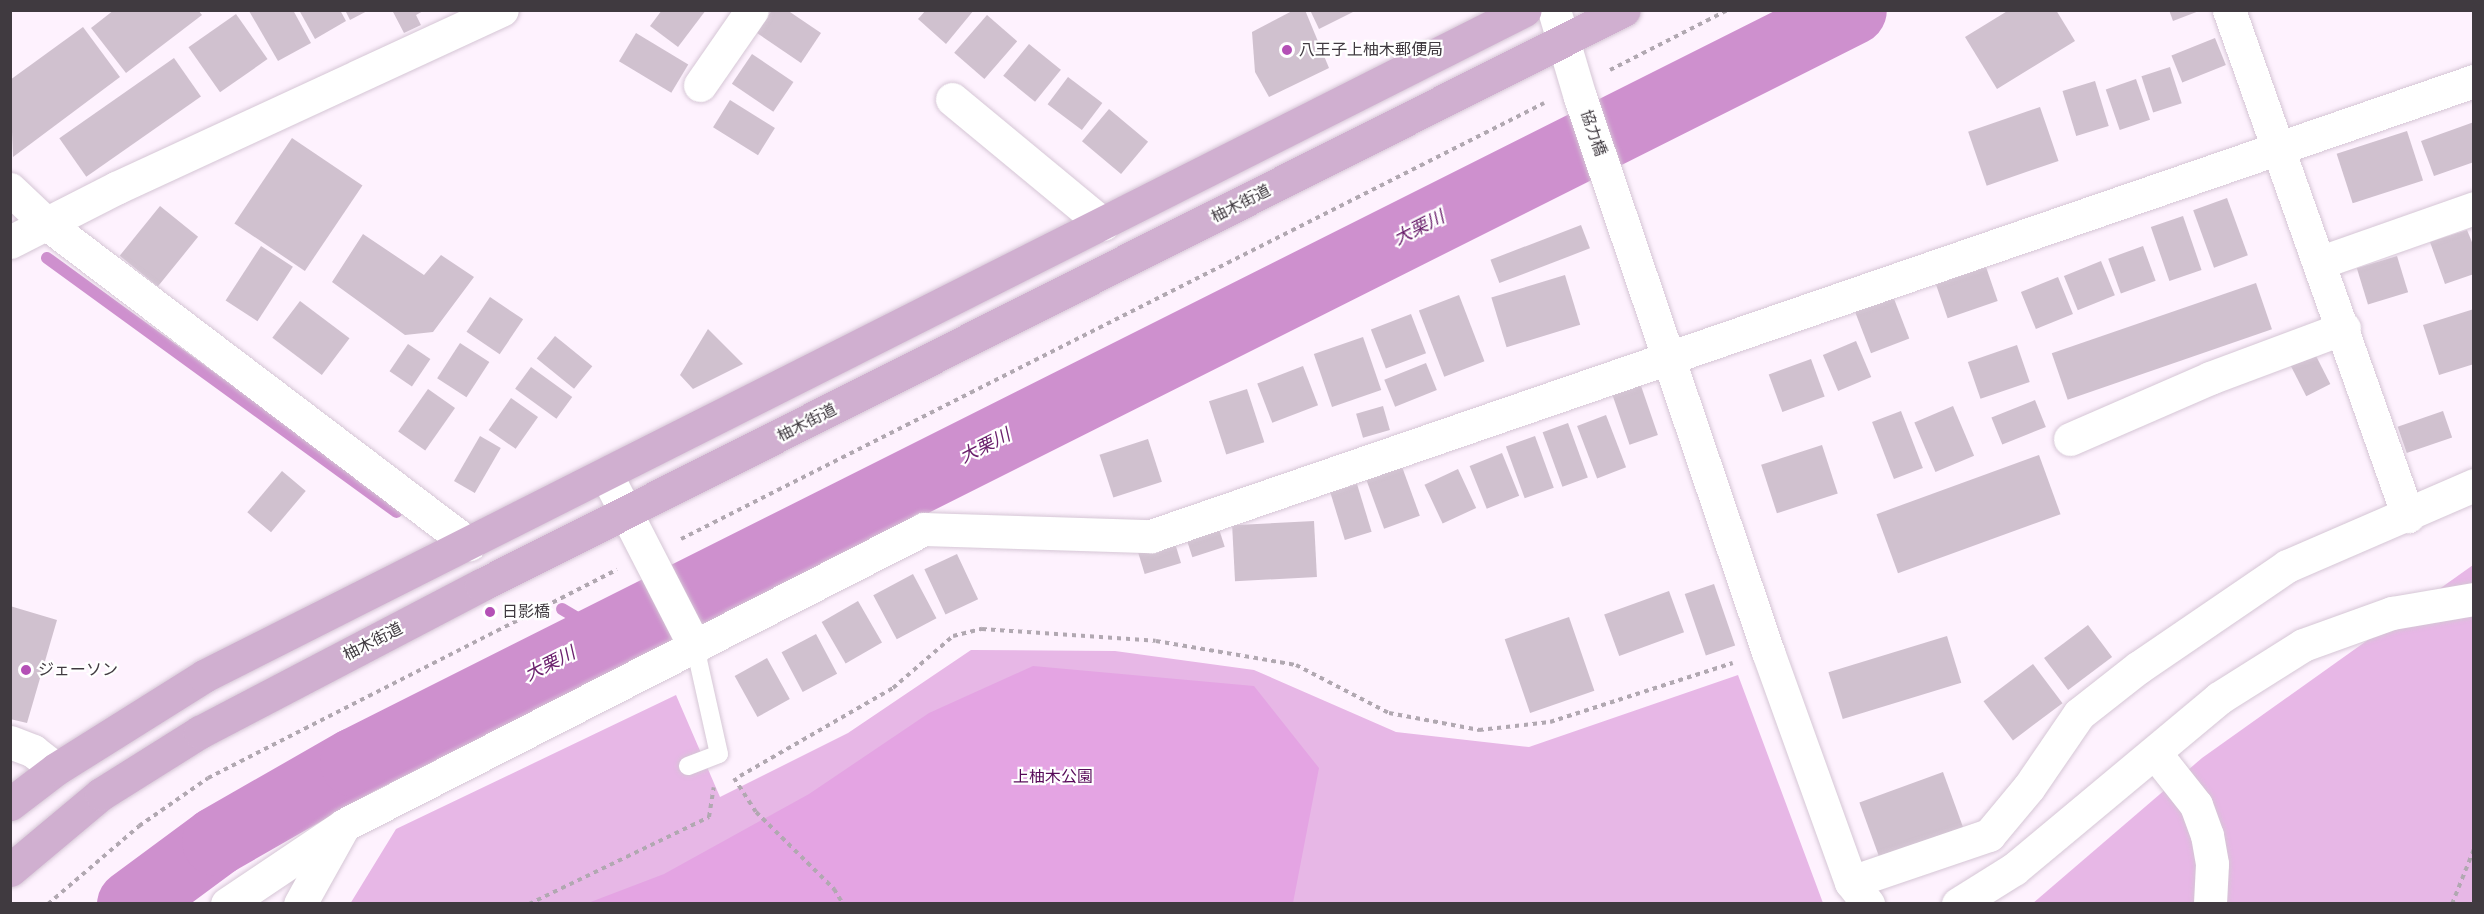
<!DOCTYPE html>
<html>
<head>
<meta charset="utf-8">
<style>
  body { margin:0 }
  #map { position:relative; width:2484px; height:914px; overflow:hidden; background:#fef2fe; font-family:Montserrat,"Noto Sans JP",sans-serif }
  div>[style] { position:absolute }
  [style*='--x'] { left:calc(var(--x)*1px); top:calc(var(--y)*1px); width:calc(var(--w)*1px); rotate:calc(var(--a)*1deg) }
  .green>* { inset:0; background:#e7b7e6 }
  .forest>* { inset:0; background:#e4a4e3 }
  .stream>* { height:12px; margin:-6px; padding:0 6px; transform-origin:6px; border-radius:6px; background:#ce90ce }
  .river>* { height:69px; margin:-34.5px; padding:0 34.5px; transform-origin:34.5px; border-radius:34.5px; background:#ce90ce }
  .building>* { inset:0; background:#d0c1cf; transform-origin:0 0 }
  .path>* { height:4px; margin-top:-2px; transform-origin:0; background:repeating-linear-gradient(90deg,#b1a8b1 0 4.5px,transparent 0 9px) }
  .roads { filter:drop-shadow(0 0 2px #d5c6d5) drop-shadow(0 0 2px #d5c6d5) }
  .lane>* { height:18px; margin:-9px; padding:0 9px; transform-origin:9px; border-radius:9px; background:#fff }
  .street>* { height:33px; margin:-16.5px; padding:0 16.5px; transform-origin:16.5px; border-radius:16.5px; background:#fff }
  .secondary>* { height:33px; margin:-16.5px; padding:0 16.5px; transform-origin:16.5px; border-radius:16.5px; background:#fff }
  .primary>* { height:33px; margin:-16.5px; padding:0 16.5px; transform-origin:16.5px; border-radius:16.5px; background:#d0afd0 }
  .dots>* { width:16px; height:16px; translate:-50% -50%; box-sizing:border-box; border:3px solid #fff; border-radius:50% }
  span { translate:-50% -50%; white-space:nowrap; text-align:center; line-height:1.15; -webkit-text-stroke:4.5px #fff; paint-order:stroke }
  .poi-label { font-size:16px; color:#403a40 }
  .left { translate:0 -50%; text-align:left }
  .street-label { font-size:16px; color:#403a40 }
  .park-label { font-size:16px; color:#570a59 }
  .water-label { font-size:18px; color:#6b216d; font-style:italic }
  .frame { position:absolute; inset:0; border:12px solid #403a40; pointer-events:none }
</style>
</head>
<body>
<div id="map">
  <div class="green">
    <div style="clip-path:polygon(2473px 565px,2473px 903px,2032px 904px,2202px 758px)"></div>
    <div style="clip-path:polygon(971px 650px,1115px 651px,1254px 670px,1396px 732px,1529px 747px,1738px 675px,1823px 903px,350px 904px,396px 829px,676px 695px,720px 797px,848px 733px)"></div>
  </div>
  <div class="forest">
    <div style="clip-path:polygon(1033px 666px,1254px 686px,1319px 768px,1293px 903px,588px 903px,664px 874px,809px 794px,929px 713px)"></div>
  </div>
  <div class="stream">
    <div style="--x:47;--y:258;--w:432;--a:36"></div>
    <div style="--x:562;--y:609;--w:53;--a:30.4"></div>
  </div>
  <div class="river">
    <div style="--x:131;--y:904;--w:106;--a:-36.5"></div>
    <div style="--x:216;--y:841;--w:159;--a:-29.8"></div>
    <div style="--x:354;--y:762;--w:1676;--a:-26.66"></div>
  </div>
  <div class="building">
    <div style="clip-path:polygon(114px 10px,198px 10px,202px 15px,126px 73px,91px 28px)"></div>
    <div style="clip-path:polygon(293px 10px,311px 43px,278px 61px,249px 11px)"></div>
    <div style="clip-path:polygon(299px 10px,340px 10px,346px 21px,315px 39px)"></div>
    <div style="clip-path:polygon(345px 10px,369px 10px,350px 20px)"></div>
    <div style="clip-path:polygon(392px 10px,425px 10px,416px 15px,421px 25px,404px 33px)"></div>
    <div style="clip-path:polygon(662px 10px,706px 10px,678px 47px,650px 26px)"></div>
    <div style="clip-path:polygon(772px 10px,787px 10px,821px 33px,801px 63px,757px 33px)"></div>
    <div style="clip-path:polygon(926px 10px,974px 10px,946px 44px,918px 19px)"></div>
    <div style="clip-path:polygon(1294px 10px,1305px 10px,1329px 68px,1269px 97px,1255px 72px,1252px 32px)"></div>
    <div style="clip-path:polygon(1310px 10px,1357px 10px,1319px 29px)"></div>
    <div style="clip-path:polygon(2009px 10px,2056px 10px,2075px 41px,1997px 89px,1965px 37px)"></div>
    <div style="clip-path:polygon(2169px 10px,2199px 10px,2199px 11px,2173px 21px)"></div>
    <div style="left:236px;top:14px;width:55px;height:58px;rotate:55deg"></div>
    <div style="left:987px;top:15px;width:40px;height:50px;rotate:41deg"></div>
    <div style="clip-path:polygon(83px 27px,120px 77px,13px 157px,10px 80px)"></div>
    <div style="left:636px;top:33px;width:61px;height:33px;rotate:31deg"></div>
    <div style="left:2215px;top:38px;width:29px;height:47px;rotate:68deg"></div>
    <div style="left:1029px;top:44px;width:41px;height:41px;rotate:39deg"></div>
    <div style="left:752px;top:54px;width:50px;height:36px;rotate:34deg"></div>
    <div style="left:174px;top:58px;width:47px;height:140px;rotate:55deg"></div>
    <div style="left:2170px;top:67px;width:38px;height:30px;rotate:72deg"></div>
    <div style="left:1068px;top:77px;width:43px;height:34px;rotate:37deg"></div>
    <div style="left:2136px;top:79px;width:43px;height:32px;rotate:71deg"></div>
    <div style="left:2095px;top:81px;width:47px;height:34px;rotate:73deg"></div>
    <div style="left:730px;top:100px;width:53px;height:32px;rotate:32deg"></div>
    <div style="left:2040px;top:107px;width:57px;height:76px;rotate:71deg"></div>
    <div style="left:1109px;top:109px;width:51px;height:42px;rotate:40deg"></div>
    <div style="clip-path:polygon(2474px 122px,2474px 162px,2434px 176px,2421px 141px)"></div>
    <div style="left:2407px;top:131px;width:52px;height:74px;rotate:72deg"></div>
    <div style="left:292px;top:138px;width:85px;height:103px;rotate:34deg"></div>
    <div style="left:2227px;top:198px;width:61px;height:36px;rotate:70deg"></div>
    <div style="left:160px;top:206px;width:49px;height:64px;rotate:39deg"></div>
    <div style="left:2183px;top:216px;width:57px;height:34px;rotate:71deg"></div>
    <div style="left:1581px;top:225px;width:25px;height:97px;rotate:69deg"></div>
    <div style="clip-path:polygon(2467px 230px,2474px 247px,2474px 274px,2445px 284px,2430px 242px)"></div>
    <div style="clip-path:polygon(363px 234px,424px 275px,441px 255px,474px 277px,433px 332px,405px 335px,332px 282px)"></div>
    <div style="left:261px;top:246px;width:38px;height:65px;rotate:33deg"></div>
    <div style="left:2143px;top:246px;width:37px;height:37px;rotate:70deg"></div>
    <div style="left:2397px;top:256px;width:38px;height:42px;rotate:73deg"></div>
    <div style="left:2101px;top:261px;width:37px;height:40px;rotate:68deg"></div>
    <div style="left:1986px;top:267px;width:36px;height:53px;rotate:71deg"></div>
    <div style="left:1565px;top:275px;width:52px;height:77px;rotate:73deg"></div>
    <div style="left:2058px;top:277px;width:40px;height:40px;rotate:68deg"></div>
    <div style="left:2256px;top:283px;width:49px;height:216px;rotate:71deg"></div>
    <div style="left:1891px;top:291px;width:51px;height:41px;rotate:69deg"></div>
    <div style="left:1459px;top:295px;width:71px;height:43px;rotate:69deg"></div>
    <div style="left:490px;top:297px;width:40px;height:42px;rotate:34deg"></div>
    <div style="left:300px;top:301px;width:62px;height:46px;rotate:37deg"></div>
    <div style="clip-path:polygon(2474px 309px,2474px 364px,2439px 375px,2423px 325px)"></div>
    <div style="left:1411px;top:314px;width:42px;height:43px;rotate:69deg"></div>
    <div style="clip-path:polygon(708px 329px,743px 364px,693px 389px,680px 375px)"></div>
    <div style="left:555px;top:336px;width:48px;height:29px;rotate:39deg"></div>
    <div style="left:1363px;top:337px;width:56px;height:52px;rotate:71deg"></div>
    <div style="left:1856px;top:341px;width:39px;height:36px;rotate:67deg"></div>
    <div style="left:460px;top:343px;width:35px;height:42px;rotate:33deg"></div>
    <div style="left:408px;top:344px;width:27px;height:33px;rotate:34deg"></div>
    <div style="left:2017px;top:345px;width:39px;height:52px;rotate:71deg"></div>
    <div style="left:2314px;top:352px;width:36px;height:27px;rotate:63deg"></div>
    <div style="left:1811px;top:359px;width:40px;height:45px;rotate:70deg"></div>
    <div style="left:1426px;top:363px;width:29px;height:45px;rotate:68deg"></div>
    <div style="left:1303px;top:366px;width:42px;height:49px;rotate:69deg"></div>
    <div style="left:531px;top:367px;width:51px;height:27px;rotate:36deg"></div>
    <div style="left:1640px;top:383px;width:55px;height:30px;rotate:71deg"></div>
    <div style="left:428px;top:389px;width:33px;height:52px;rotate:35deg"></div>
    <div style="left:1247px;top:389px;width:56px;height:40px;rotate:72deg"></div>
    <div style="left:511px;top:398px;width:33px;height:39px;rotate:35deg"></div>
    <div style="left:2035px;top:400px;width:29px;height:47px;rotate:68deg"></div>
    <div style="left:1383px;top:406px;width:25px;height:28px;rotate:74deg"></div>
    <div style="left:1953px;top:406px;width:54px;height:42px;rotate:67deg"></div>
    <div style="left:1901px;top:411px;width:61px;height:31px;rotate:69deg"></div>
    <div style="left:2443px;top:411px;width:28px;height:48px;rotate:71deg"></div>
    <div style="left:1606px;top:415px;width:56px;height:31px;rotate:69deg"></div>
    <div style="left:1568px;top:423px;width:58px;height:27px;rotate:70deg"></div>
    <div style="left:480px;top:436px;width:24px;height:52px;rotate:30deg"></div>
    <div style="left:1535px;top:436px;width:55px;height:31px;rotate:70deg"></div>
    <div style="left:1148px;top:439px;width:45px;height:51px;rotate:72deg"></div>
    <div style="left:1822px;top:445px;width:51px;height:64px;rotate:72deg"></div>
    <div style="left:1502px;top:453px;width:46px;height:35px;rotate:68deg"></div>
    <div style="left:2039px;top:455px;width:63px;height:173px;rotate:70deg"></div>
    <div style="left:1401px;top:464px;width:55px;height:38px;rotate:70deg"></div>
    <div style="left:1458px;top:469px;width:43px;height:37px;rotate:65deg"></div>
    <div style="left:282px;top:471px;width:31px;height:54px;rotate:40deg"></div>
    <div style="left:1357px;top:484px;width:50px;height:28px;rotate:73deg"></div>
    <div style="left:1314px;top:521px;width:56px;height:82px;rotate:87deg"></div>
    <div style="left:1217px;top:523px;width:25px;height:34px;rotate:72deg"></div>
    <div style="left:1174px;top:540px;width:24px;height:38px;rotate:73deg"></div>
    <div style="left:957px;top:554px;width:50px;height:36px;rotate:65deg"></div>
    <div style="left:913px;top:574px;width:50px;height:45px;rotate:62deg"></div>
    <div style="left:1714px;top:584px;width:65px;height:31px;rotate:71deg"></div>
    <div style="left:1669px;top:591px;width:44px;height:69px;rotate:70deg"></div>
    <div style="left:858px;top:601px;width:48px;height:42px;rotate:60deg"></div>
    <div style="clip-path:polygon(10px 606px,57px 620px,27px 723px,10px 719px)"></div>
    <div style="left:1569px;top:617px;width:78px;height:68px;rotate:71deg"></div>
    <div style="left:2088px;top:625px;width:40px;height:55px;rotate:53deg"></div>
    <div style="left:816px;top:634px;width:45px;height:39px;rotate:62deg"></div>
    <div style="left:1947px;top:636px;width:49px;height:124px;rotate:73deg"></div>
    <div style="left:767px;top:658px;width:47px;height:37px;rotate:61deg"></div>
    <div style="left:2033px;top:664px;width:49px;height:62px;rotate:53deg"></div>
    <div style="left:1943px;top:772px;width:59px;height:89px;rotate:70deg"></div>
  </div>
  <div class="path">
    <div style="--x:1610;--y:70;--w:132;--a:-27"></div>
    <div style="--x:681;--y:539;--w:967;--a:-26.8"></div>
    <div style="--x:740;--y:776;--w:177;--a:-29.9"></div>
    <div style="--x:893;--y:688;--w:79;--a:-40.9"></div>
    <div style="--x:953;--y:636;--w:30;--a:-14"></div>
    <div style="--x:982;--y:629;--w:174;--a:3.9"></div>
    <div style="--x:1156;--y:641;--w:142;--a:9.7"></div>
    <div style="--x:1296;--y:665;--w:105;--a:27.3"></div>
    <div style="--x:1389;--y:713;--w:92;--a:10.7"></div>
    <div style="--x:1479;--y:730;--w:71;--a:-6.4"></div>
    <div style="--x:1550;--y:722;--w:192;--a:-17.9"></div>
    <div style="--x:734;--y:778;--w:40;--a:57.1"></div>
    <div style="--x:756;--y:812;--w:110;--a:44.6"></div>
    <div style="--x:834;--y:889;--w:17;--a:59"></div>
    <div style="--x:48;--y:904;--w:120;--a:-40.6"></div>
    <div style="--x:139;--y:826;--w:84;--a:-34.8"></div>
    <div style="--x:208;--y:778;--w:459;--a:-27"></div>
    <div style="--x:529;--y:904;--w:200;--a:-25.8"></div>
    <div style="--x:709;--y:817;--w:30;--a:-81"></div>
    <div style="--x:2452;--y:904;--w:59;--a:-68.2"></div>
  </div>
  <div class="roads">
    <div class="lane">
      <div style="--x:688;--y:766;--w:33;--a:-21"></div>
      <div style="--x:719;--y:754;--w:110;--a:-102.6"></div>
    </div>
    <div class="street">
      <div style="--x:2229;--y:10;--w:537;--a:70.52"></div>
      <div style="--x:700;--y:85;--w:91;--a:-55.3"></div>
      <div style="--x:952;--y:99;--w:196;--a:39.6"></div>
      <div style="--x:10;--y:189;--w:51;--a:43.4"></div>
      <div style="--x:47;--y:224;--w:530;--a:37.17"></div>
      <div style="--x:2321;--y:262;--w:162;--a:-19.4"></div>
      <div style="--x:2070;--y:439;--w:153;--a:-23.5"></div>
      <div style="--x:2210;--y:378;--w:143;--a:-20.5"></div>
      <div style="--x:606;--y:474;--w:195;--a:62.8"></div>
      <div style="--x:10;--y:742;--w:25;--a:21"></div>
      <div style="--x:33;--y:751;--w:29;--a:38"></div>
      <div style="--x:1851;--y:882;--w:146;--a:-18.8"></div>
      <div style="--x:1989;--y:835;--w:62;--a:-50.2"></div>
      <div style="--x:2029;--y:787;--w:88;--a:-55.6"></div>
      <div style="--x:2079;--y:714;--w:76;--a:-38.1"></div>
      <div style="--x:2139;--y:667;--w:179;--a:-34.3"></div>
      <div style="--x:2287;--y:566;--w:204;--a:-23.4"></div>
      <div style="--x:227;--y:904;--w:136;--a:-33.9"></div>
      <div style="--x:300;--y:904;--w:90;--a:-60.9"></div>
      <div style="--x:344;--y:825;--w:651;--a:-27.04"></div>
      <div style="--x:924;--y:529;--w:227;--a:1.8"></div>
      <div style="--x:1151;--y:536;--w:1399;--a:-18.98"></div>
    </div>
    <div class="secondary">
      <div style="--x:1554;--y:10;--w:91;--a:73.4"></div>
      <div style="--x:1580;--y:97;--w:586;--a:71.29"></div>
      <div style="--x:1768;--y:652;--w:245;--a:70.2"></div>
      <div style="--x:1851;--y:882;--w:28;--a:52"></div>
      <div style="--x:10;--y:242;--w:119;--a:-27"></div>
      <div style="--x:116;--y:188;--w:425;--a:-24.8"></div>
      <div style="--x:2155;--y:753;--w:66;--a:51.7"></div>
      <div style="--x:2196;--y:805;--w:32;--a:70"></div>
      <div style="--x:2207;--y:835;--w:29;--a:80"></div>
      <div style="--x:2212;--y:864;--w:40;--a:92.9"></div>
      <div style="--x:1958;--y:904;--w:66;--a:-32"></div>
      <div style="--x:2014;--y:869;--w:267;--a:-39.8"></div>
      <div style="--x:2219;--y:698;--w:99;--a:-32.2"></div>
      <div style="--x:2303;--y:645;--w:95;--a:-19.8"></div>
      <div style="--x:2392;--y:613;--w:83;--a:-9.7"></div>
    </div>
    <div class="primary">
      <div style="--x:10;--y:804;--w:58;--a:-37.3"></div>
      <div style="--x:56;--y:769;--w:175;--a:-32.1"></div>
      <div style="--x:204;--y:676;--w:1479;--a:-26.76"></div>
      <div style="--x:10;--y:870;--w:119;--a:-39.9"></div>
      <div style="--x:101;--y:794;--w:117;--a:-32.1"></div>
      <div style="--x:200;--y:732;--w:317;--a:-27.6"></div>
      <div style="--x:481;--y:585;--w:1279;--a:-26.71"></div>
    </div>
  </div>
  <div class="dots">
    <div style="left:1287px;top:50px;background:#b450b6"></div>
    <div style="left:490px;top:612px;background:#b450b6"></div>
    <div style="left:26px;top:670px;background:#b450b6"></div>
  </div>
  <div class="poi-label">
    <span class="left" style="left:1299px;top:50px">八王子上柚木郵便局</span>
    <span class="left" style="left:502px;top:612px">日影橋</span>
    <span class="left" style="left:38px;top:670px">ジェーソン</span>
  </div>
  <div class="street-label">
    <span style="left:1593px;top:133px;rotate:71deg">協力橋</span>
    <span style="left:1241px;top:204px;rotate:-27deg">柚木街道</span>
    <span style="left:807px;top:423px;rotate:-27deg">柚木街道</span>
    <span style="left:373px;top:642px;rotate:-27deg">柚木街道</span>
  </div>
  <div class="park-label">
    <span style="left:1053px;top:777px">上柚木公園</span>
  </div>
  <div class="water-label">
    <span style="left:1419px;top:228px;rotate:-27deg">大栗川</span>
    <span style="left:985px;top:446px;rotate:-27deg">大栗川</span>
    <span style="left:550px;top:664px;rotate:-27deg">大栗川</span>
  </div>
  <div class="frame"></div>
</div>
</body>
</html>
